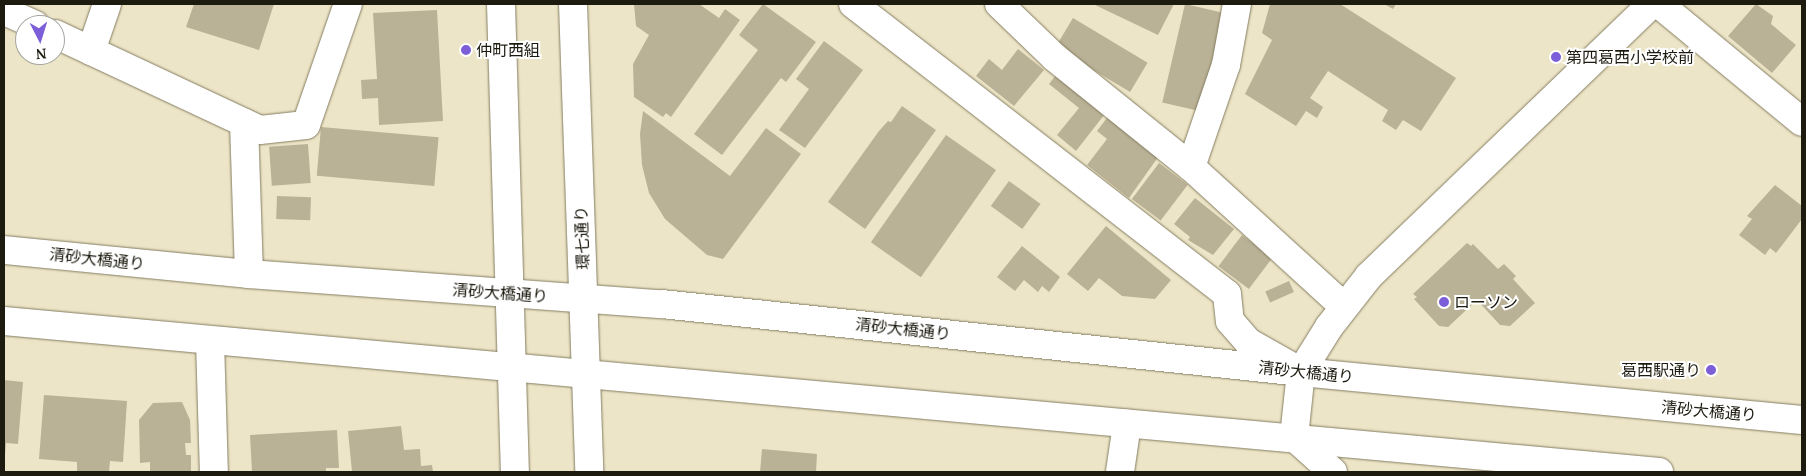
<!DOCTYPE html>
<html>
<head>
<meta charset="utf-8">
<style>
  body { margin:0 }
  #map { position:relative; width:1806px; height:476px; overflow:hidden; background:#ede5c7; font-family:"PT Serif","Noto Sans JP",serif }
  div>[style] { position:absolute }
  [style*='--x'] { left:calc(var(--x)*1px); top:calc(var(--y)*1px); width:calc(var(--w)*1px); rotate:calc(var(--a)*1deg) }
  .building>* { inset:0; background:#bab296; transform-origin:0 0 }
  .roads { filter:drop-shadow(0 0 1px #847d62) drop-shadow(0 0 1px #847d62) }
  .minor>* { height:28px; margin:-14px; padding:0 14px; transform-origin:14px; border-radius:14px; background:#fff }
  .major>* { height:28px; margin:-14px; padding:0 14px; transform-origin:14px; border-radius:14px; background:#fff }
  .dots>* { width:14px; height:14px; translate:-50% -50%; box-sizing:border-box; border:2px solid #fff; border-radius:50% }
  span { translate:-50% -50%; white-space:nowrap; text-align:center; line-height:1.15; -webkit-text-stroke:4px #fff; paint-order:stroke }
  .poi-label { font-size:16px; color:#1d1b10 }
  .left { translate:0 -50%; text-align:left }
  .right { translate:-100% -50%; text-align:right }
  .street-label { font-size:16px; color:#1d1b10 }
  .frame { position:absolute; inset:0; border:5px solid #1d1b10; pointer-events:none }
  .north { position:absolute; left:15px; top:15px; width:50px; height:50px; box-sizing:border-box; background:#fff; border:1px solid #a5a49f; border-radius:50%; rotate:175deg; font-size:14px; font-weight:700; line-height:20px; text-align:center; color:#1d1b10 }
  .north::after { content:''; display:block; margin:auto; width:18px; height:22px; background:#7c5ed8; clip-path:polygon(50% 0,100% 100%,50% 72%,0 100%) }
</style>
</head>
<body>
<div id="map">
  <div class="building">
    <div style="clip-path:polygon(194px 4px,274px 4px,259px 50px,186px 27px)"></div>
    <div style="clip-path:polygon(634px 4px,699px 4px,719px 18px,725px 9px,740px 20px,671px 117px,666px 113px,663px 117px,634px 97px,633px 64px,649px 35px,636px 26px)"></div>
    <div style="clip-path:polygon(763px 4px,816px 42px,786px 82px,781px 78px,722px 155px,694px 134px,758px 50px,739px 35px)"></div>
    <div style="clip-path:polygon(1093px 4px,1174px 4px,1158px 35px)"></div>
    <div style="left:1185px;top:4px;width:39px;height:101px;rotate:13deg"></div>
    <div style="clip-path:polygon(1270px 4px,1340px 4px,1456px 78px,1421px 131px,1403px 120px,1396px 130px,1382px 121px,1388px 110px,1328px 71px,1310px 98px,1323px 107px,1317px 118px,1306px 111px,1296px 126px,1245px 94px,1272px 40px,1262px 33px)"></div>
    <div style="clip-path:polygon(1384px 4px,1396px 4px,1393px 9px)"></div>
    <div style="clip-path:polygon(1756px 4px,1773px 16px,1771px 24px,1796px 45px,1772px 73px,1728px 36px)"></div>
    <div style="clip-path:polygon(437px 10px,443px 121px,379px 125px,378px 98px,362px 99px,361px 80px,377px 79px,373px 13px)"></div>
    <div style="left:1073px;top:18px;width:87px;height:34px;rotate:31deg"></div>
    <div style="clip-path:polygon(824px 41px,863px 70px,805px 148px,779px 130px,809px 89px,796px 79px)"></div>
    <div style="clip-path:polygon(1018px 49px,1044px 70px,1014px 106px,976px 76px,989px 59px,1002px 70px)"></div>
    <div style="clip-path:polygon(1059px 71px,1108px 110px,1076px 151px,1057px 135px,1079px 108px,1049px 84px)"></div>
    <div style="clip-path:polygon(902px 106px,936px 130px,865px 229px,828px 202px,879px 131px,888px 121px,891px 122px)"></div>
    <div style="clip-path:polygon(643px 111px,730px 176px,766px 128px,801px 154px,723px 259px,707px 255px,665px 219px,649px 193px,642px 165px,640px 134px)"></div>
    <div style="clip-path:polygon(1110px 114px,1161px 153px,1129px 198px,1087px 165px,1107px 139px,1097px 131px)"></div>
    <div style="left:321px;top:127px;width:118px;height:49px;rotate:5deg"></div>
    <div style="left:946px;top:135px;width:61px;height:131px;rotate:35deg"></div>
    <div style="left:308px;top:144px;width:39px;height:39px;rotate:86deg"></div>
    <div style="left:1159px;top:163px;width:36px;height:45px;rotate:37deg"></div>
    <div style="left:1009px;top:181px;width:39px;height:31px;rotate:36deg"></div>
    <div style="clip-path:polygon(1775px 185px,1802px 206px,1802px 219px,1776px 253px,1770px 248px,1765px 255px,1739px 235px,1752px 219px,1747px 216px)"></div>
    <div style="left:277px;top:196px;width:34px;height:23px;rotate:2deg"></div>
    <div style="clip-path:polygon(1195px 198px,1234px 229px,1213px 255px,1188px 240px,1190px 237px,1174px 224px)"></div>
    <div style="clip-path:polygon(1106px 226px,1171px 280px,1155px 299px,1122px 296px,1099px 278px,1088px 291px,1067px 274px)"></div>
    <div style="left:1242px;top:235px;width:38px;height:39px;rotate:37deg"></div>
    <div style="clip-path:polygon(1467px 243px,1471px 246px,1473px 244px,1498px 269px,1504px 264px,1516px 276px,1513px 279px,1535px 303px,1510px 326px,1500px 325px,1477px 300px,1448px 327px,1439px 326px,1414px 299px,1417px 297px,1413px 294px)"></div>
    <div style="clip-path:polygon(1022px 246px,1060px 277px,1049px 292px,1042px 286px,1038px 292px,1024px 280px,1015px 291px,997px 277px)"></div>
    <div style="left:1289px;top:281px;width:12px;height:26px;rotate:66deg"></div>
    <div style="clip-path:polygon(4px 380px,23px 382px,18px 444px,6px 443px,5px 455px)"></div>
    <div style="clip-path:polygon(44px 395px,127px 401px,123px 462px,110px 461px,109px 472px,77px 472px,77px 462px,39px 459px)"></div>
    <div style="clip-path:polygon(182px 402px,190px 420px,191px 443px,185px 443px,186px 455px,191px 455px,191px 472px,150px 472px,150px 462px,140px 463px,139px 420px,153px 403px)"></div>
    <div style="clip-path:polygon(401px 426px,404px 450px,420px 449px,421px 466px,432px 465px,433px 472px,352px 472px,348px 431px)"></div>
    <div style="clip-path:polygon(337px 430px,339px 468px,326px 468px,326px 472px,252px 472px,250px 435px)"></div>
    <div style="clip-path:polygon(762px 449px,817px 454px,816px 472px,760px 472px)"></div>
  </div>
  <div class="roads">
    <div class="minor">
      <div style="--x:853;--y:4;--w:473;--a:37.8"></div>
      <div style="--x:1227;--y:294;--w:27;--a:84"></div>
      <div style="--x:1230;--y:321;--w:28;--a:49"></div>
      <div style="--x:1248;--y:342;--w:61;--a:29.5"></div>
      <div style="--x:999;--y:4;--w:76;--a:43.9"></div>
      <div style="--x:1054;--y:57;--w:176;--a:38.8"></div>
      <div style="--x:1191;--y:167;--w:206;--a:42.4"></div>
      <div style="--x:1659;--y:4;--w:185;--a:39.5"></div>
      <div style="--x:4;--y:11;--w:34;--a:24"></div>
      <div style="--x:55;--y:34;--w:226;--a:25.1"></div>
      <div style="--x:260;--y:130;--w:46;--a:-6.2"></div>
      <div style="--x:306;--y:125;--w:128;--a:-70.9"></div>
      <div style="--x:91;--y:51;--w:50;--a:-71.2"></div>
      <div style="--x:244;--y:123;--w:151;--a:88.1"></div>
      <div style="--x:1191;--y:167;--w:108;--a:-71.1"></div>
      <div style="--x:1226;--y:65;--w:62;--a:-79.8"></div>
      <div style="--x:210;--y:341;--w:131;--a:88.3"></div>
      <div style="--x:1120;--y:472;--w:49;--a:-81.7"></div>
      <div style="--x:1333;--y:472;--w:52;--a:-138.1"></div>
      <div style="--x:1294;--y:437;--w:65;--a:-83.9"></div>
      <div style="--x:1301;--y:372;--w:53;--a:-58.1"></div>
      <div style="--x:1329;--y:327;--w:65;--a:-51.9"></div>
      <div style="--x:1369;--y:276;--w:393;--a:-43.9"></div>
    </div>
    <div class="major">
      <div style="--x:501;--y:4;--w:468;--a:88.3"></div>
      <div style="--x:573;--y:4;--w:468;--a:88"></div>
      <div style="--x:4;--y:250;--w:246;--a:5.6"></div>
      <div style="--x:249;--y:274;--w:414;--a:4.2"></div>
      <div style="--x:662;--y:304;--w:643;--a:6.07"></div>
      <div style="--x:1301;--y:372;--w:503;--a:5.47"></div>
      <div style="--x:4;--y:321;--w:1662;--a:5.21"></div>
    </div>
  </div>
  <div class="dots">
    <div style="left:466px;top:50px;background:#7c5ed8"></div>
    <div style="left:1556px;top:57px;background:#7c5ed8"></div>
    <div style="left:1444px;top:302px;background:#7c5ed8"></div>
    <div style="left:1711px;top:370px;background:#7c5ed8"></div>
  </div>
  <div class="poi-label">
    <span class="left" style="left:476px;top:50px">仲町西組</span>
    <span class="left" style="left:1566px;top:57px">第四葛西小学校前</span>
    <span class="left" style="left:1454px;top:302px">ローソン</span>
    <span class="right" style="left:1701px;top:370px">葛西駅通り</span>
  </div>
  <div class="street-label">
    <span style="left:582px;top:238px;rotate:-92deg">環七通り</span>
    <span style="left:97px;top:259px;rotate:6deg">清砂大橋通り</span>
    <span style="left:500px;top:293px;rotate:4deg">清砂大橋通り</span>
    <span style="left:903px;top:329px;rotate:6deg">清砂大橋通り</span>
    <span style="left:1306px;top:372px;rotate:6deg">清砂大橋通り</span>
    <span style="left:1709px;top:411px;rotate:5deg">清砂大橋通り</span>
  </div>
  <div class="frame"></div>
  <div class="north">N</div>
</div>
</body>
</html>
